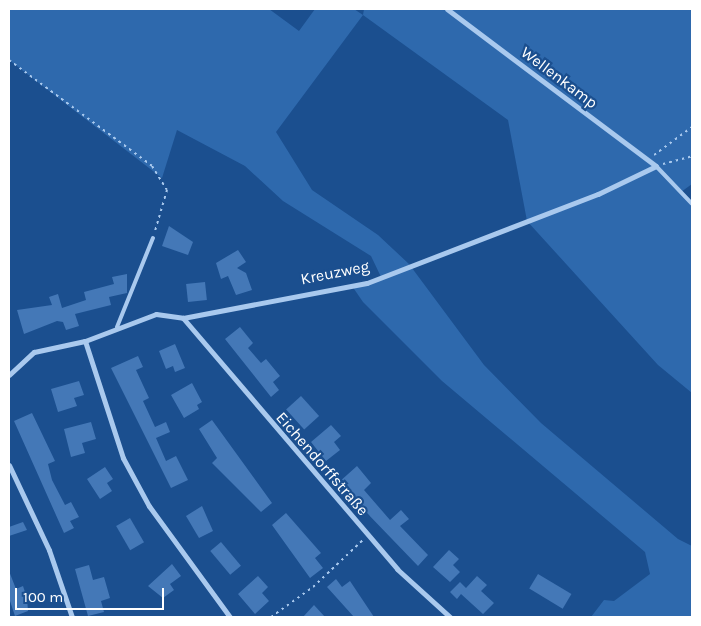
<!DOCTYPE html>
<html>
<head>
<meta charset="utf-8">
<style>
  body { margin:0 }
  #map { position:relative; width:701px; height:626px; overflow:hidden; background:#1b4f8f; font-family:Karla,sans-serif }
  div>[style] { position:absolute }
  [style*='--x'] { left:calc(var(--x)*1px); top:calc(var(--y)*1px); width:calc(var(--w)*1px); rotate:calc(var(--a)*1deg) }
  .green>* { inset:0; background:#2e69ad }
  .building>* { inset:0; background:#4478b7; transform-origin:0 0 }
  .path>* { height:2px; margin-top:-1px; transform-origin:0; background:repeating-linear-gradient(90deg,#a9c9ee 0 2.5px,transparent 0 6.5px) }
  .service>* { height:4px; margin:-2px; padding:0 2px; transform-origin:2px; border-radius:2px; background:#a9c9ee }
  .minor>* { height:5px; margin:-2.5px; padding:0 2.5px; transform-origin:2.5px; border-radius:2.5px; background:#a9c9ee }
  span { translate:-50% -50%; white-space:nowrap; text-align:center; line-height:1.15; -webkit-text-stroke:4.5px #1b4f8f; paint-order:stroke }
  .street-label { font-size:16px; color:#fff }
  .frame { position:absolute; inset:0; border:10px solid #fff; pointer-events:none }
  .scale { position:absolute; left:15px; top:588px; width:149px; height:22px; box-sizing:border-box; border:2px solid #fff; border-top:0; padding-left:6px; font-size:15px; line-height:18px; white-space:nowrap; color:#fff; -webkit-text-stroke:4px #1b4f8f; paint-order:stroke }
</style>
</head>
<body>
<div id="map">
  <div class="green">
    <div style="clip-path:polygon(9px 9px,269px 9px,299px 31px,315px 9px,354px 9px,363px 15px,364px 9px,692px 9px,692px 184px,681px 192px,692px 204px,692px 393px,658px 365px,527px 221px,508px 120px,363px 15px,276px 132px,312px 190px,378px 235px,409px 264px,484px 365px,541px 423px,678px 539px,692px 546px,692px 617px,591px 617px,604px 600px,614px 601px,650px 574px,645px 552px,442px 381px,363px 302px,352px 286px,381px 277px,371px 256px,283px 201px,245px 166px,177px 130px,162px 178px,9px 60px)"></div>
  </div>
  <div class="building">
    <div style="clip-path:polygon(169px 226px,193px 242px,188px 255px,162px 246px)"></div>
    <div style="clip-path:polygon(238px 250px,246px 262px,237px 268px,246px 273px,252px 290px,236px 295px,228px 276px,221px 279px,216px 263px)"></div>
    <div style="clip-path:polygon(127px 274px,127px 293px,109px 297px,111px 305px,75px 314px,79px 326px,66px 330px,63px 322px,57px 321px,24px 334px,17px 310px,52px 305px,49px 297px,58px 294px,62px 308px,86px 300px,84px 292px,114px 284px,112px 277px)"></div>
    <div style="left:205px;top:282px;width:18px;height:19px;rotate:84deg"></div>
    <div style="clip-path:polygon(240px 327px,253px 343px,248px 348px,261px 363px,266px 359px,280px 376px,273px 382px,279px 390px,271px 397px,225px 339px)"></div>
    <div style="clip-path:polygon(175px 344px,185px 368px,175px 372px,173px 366px,166px 369px,159px 351px)"></div>
    <div style="clip-path:polygon(138px 356px,143px 367px,136px 370px,149px 398px,143px 401px,155px 427px,166px 422px,170px 432px,156px 438px,166px 461px,176px 456px,188px 480px,171px 488px,111px 368px)"></div>
    <div style="clip-path:polygon(79px 381px,84px 395px,74px 398px,77px 406px,58px 412px,51px 389px)"></div>
    <div style="clip-path:polygon(192px 383px,202px 402px,197px 405px,199px 409px,184px 418px,171px 395px)"></div>
    <div style="left:301px;top:396px;width:27px;height:20px;rotate:48deg"></div>
    <div style="clip-path:polygon(32px 413px,55px 461px,48px 464px,52px 480px,65px 505px,71px 502px,79px 517px,70px 521px,74px 528px,64px 533px,14px 421px)"></div>
    <div style="clip-path:polygon(212px 420px,272px 503px,261px 512px,212px 463px,217px 458px,199px 429px)"></div>
    <div style="clip-path:polygon(91px 422px,96px 439px,82px 443px,85px 453px,71px 457px,64px 429px)"></div>
    <div style="clip-path:polygon(331px 425px,341px 436px,334px 442px,340px 450px,326px 461px,311px 442px)"></div>
    <div style="clip-path:polygon(357px 466px,371px 483px,364px 490px,390px 520px,401px 510px,409px 519px,400px 526px,428px 555px,418px 566px,338px 483px)"></div>
    <div style="clip-path:polygon(105px 467px,113px 479px,107px 483px,112px 491px,100px 499px,87px 479px)"></div>
    <div style="clip-path:polygon(202px 506px,213px 531px,199px 538px,186px 516px)"></div>
    <div style="clip-path:polygon(286px 513px,321px 553px,315px 558px,323px 568px,310px 578px,272px 525px)"></div>
    <div style="left:130px;top:518px;width:28px;height:16px;rotate:60deg"></div>
    <div style="clip-path:polygon(23px 522px,27px 530px,9px 536px,9px 527px)"></div>
    <div style="left:221px;top:542px;width:31px;height:14px;rotate:50deg"></div>
    <div style="clip-path:polygon(449px 550px,459px 559px,453px 565px,460px 572px,450px 582px,433px 567px)"></div>
    <div style="clip-path:polygon(172px 564px,181px 576px,170px 584px,174px 590px,163px 598px,148px 586px)"></div>
    <div style="clip-path:polygon(89px 565px,93px 580px,104px 577px,110px 598px,101px 601px,104px 612px,88px 616px,75px 569px)"></div>
    <div style="clip-path:polygon(9px 571px,16px 589px,23px 586px,27px 598px,28px 611px,15px 616px,9px 598px)"></div>
    <div style="left:538px;top:574px;width:39px;height:17px;rotate:31deg"></div>
    <div style="clip-path:polygon(258px 576px,268px 587px,262px 593px,269px 601px,255px 614px,238px 594px)"></div>
    <div style="clip-path:polygon(477px 576px,487px 585px,481px 591px,494px 603px,483px 614px,461px 594px,457px 599px,450px 592px,460px 582px,466px 588px)"></div>
    <div style="clip-path:polygon(336px 579px,342px 587px,350px 581px,374px 617px,354px 617px,327px 587px)"></div>
    <div style="clip-path:polygon(314px 605px,325px 617px,303px 617px)"></div>
  </div>
  <div class="path">
    <div style="--x:9;--y:60;--w:178;--a:36.5"></div>
    <div style="--x:152;--y:166;--w:28;--a:58"></div>
    <div style="--x:167;--y:190;--w:43;--a:106.3"></div>
    <div style="--x:654;--y:155;--w:47;--a:-36.4"></div>
    <div style="--x:663;--y:164;--w:30;--a:-15"></div>
    <div style="--x:271;--y:617;--w:52;--a:-35.5"></div>
    <div style="--x:313;--y:587;--w:70;--a:-43.3"></div>
  </div>
  <div class="service">
    <div style="--x:656;--y:166;--w:52;--a:46.5"></div>
    <div style="--x:117;--y:327;--w:96;--a:-68"></div>
  </div>
  <div class="minor">
    <div style="--x:183;--y:318;--w:330;--a:49.5"></div>
    <div style="--x:397;--y:569;--w:72;--a:42.2"></div>
    <div style="--x:85;--y:341;--w:123;--a:72"></div>
    <div style="--x:123;--y:458;--w:55;--a:61.6"></div>
    <div style="--x:149;--y:506;--w:137;--a:53.9"></div>
    <div style="--x:9;--y:375;--w:34;--a:-43"></div>
    <div style="--x:34;--y:352;--w:52;--a:-12.2"></div>
    <div style="--x:85;--y:341;--w:76;--a:-20.8"></div>
    <div style="--x:156;--y:314;--w:27;--a:8"></div>
    <div style="--x:183;--y:318;--w:187;--a:-10.8"></div>
    <div style="--x:367;--y:283;--w:248;--a:-21.1"></div>
    <div style="--x:598;--y:194;--w:64;--a:-25.8"></div>
    <div style="--x:656;--y:166;--w:261;--a:-143.1"></div>
    <div style="--x:9;--y:465;--w:94;--a:64.8"></div>
    <div style="--x:49;--y:550;--w:71;--a:71.1"></div>
  </div>
  <div class="street-label">
    <span style="left:559px;top:78px;rotate:37deg">Wellenkamp</span>
    <span style="left:335px;top:273px;rotate:-11deg">Kreuzweg</span>
    <span style="left:322px;top:464px;rotate:49deg">Eichendorffstraße</span>
  </div>
  <div class="frame"></div>
  <div class="scale">100 m</div>
</div>
</body>
</html>
